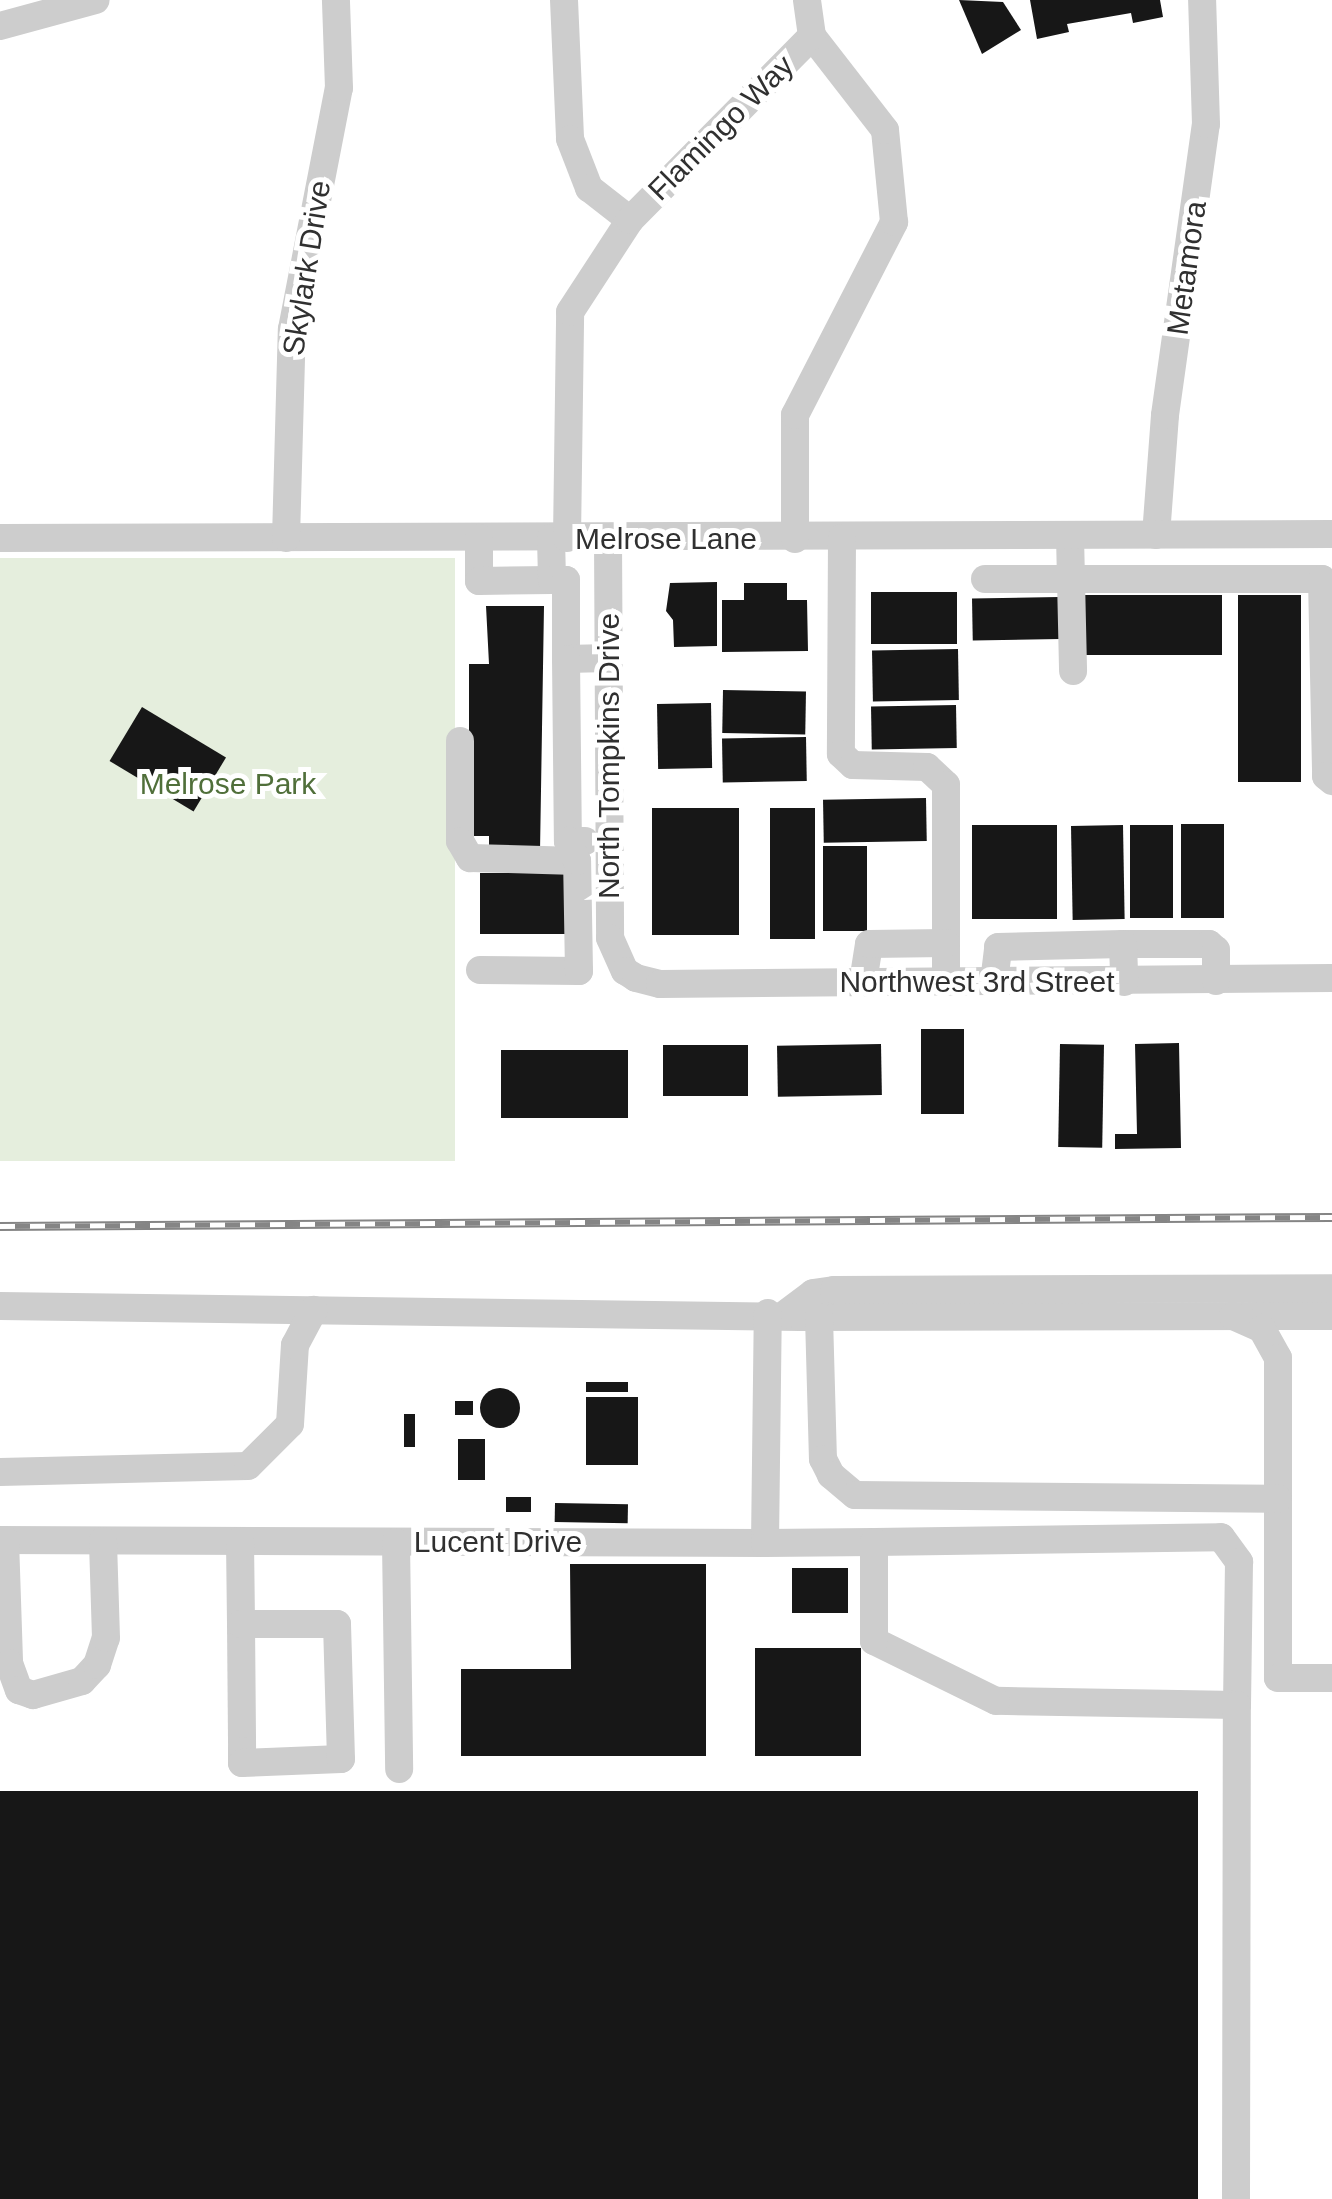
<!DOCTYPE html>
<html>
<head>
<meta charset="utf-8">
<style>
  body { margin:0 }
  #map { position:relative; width:1332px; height:2199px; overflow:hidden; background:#fff; font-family:Arial,sans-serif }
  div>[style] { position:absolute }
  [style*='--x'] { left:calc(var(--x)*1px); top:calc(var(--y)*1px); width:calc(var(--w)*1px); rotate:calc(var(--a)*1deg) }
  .green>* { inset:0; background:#e5eedd; transform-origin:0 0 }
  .building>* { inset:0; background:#171717; transform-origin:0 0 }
  .round { border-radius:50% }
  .minor>* { height:28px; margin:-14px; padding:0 14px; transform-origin:14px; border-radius:14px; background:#cdcdcd }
  .rail>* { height:9px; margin-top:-4.5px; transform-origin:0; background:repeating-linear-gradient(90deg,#fff 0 15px,#858585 0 30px); box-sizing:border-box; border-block:2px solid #858585 }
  span { translate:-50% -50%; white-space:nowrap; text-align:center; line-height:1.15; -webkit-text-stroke:10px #fff; paint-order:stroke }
  .street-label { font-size:30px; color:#303030 }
  .park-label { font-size:30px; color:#506f3a }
</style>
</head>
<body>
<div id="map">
  <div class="green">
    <div style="left:455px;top:558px;width:603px;height:455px;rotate:90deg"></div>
  </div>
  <div class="building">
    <div style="clip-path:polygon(959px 0,1003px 2px,1021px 30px,982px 54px)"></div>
    <div style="clip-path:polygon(1030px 0,1160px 0,1163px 17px,1133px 23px,1131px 13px,1067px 24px,1069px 32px,1037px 39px)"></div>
    <div style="clip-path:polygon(717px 582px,717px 646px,674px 647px,673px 620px,666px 611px,670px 583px)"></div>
    <div style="clip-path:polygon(744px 583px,787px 583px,787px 600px,807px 600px,808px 651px,722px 652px,722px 600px,744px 600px)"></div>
    <div style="left:957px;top:592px;width:52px;height:86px;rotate:90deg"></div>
    <div style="left:1222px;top:595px;width:60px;height:137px;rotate:90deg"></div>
    <div style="left:1238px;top:595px;width:63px;height:187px"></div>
    <div style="left:1059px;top:597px;width:42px;height:87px;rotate:89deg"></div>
    <div style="clip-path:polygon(486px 606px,544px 606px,540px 852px,489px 852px,489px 836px,469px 836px,469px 664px,489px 664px)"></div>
    <div style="left:958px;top:649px;width:51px;height:86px;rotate:89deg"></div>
    <div style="left:723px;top:690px;width:83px;height:43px;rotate:1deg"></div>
    <div style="left:711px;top:703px;width:65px;height:54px;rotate:89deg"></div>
    <div style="left:956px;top:705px;width:43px;height:85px;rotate:89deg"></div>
    <div style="left:142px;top:707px;width:98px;height:63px;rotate:31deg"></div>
    <div style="left:806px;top:737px;width:44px;height:84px;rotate:89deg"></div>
    <div style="left:926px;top:798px;width:43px;height:103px;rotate:89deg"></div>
    <div style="left:739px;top:808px;width:127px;height:87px;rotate:90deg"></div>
    <div style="left:770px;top:808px;width:45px;height:131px"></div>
    <div style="left:1181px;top:824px;width:43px;height:94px"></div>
    <div style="left:1057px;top:825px;width:94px;height:85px;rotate:90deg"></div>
    <div style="left:1123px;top:825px;width:94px;height:52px;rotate:89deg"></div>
    <div style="left:1130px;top:825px;width:43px;height:93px"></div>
    <div style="left:823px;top:846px;width:44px;height:85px"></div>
    <div style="left:480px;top:873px;width:85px;height:61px"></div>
    <div style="left:921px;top:1029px;width:43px;height:85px"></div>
    <div style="clip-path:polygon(1179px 1043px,1181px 1148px,1115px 1149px,1115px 1134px,1137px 1134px,1135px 1044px)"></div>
    <div style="left:881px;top:1044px;width:51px;height:104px;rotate:89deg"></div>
    <div style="left:1060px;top:1044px;width:44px;height:103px;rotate:1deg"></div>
    <div style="left:748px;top:1045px;width:51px;height:85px;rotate:90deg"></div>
    <div style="left:628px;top:1050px;width:68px;height:127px;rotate:90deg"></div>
    <div style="left:586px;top:1382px;width:42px;height:10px"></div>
    <div class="round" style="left:480px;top:1388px;width:40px;height:40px"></div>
    <div style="left:586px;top:1397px;width:52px;height:68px"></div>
    <div style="left:455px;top:1401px;width:18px;height:14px"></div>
    <div style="left:404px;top:1414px;width:11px;height:33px"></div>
    <div style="left:458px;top:1439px;width:27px;height:41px"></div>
    <div style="left:506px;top:1497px;width:25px;height:15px"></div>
    <div style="left:555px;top:1503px;width:73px;height:19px;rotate:1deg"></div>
    <div style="clip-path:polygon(570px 1564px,706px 1564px,706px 1756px,461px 1756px,461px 1669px,571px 1669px)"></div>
    <div style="left:792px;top:1568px;width:56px;height:45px"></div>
    <div style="left:755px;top:1648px;width:106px;height:108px"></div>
    <div style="left:0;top:1791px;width:1198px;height:408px"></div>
  </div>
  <div class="minor">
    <div style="--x:564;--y:0;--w:139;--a:87.5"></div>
    <div style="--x:570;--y:139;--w:53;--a:68.8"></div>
    <div style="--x:589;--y:188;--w:52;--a:38"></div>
    <div style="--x:0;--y:26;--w:99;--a:-15.2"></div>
    <div style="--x:1156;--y:535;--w:120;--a:-85.7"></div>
    <div style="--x:1165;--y:415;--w:294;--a:-82"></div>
    <div style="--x:1206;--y:124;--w:124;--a:-91.8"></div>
    <div style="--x:1070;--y:536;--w:135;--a:88.7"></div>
    <div style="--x:0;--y:538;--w:1332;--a:-0.17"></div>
    <div style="--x:286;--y:538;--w:209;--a:-88.4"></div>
    <div style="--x:292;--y:329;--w:246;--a:-79"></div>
    <div style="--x:339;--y:88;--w:88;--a:-92"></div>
    <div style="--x:479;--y:538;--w:43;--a:90"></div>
    <div style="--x:479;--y:581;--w:73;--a:-0.8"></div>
    <div style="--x:551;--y:538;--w:42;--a:88.6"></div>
    <div style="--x:552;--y:580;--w:14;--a:0"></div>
    <div style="--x:566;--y:580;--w:79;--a:90"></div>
    <div style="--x:566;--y:659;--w:43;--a:-1.3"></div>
    <div style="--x:567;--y:538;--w:226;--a:-89.2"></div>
    <div style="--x:570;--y:312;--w:110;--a:-56.9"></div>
    <div style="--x:630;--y:220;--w:259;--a:-45.3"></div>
    <div style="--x:608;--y:538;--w:400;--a:89.7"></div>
    <div style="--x:610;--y:938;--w:36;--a:66"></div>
    <div style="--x:625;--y:971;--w:13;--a:32"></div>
    <div style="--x:636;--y:978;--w:25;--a:14"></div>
    <div style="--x:660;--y:984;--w:672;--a:-0.51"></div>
    <div style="--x:842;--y:538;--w:216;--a:90.3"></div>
    <div style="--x:841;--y:754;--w:16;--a:43"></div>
    <div style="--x:853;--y:765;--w:74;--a:1.5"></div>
    <div style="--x:927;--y:767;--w:26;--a:43"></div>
    <div style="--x:946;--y:785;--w:197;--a:90"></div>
    <div style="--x:795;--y:539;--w:124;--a:-90"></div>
    <div style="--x:795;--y:415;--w:217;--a:-62.8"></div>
    <div style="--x:894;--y:222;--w:92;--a:-95.6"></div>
    <div style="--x:885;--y:130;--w:119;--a:-127.8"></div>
    <div style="--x:812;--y:36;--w:36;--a:-98"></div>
    <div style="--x:985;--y:579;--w:337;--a:0"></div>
    <div style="--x:1322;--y:579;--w:197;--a:88.8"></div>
    <div style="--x:1326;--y:776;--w:8;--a:40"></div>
    <div style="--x:566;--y:659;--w:182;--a:89.4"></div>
    <div style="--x:568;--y:841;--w:17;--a:0"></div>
    <div style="--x:460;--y:741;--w:100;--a:90"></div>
    <div style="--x:460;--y:841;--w:20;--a:60"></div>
    <div style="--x:470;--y:858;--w:107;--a:1.6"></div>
    <div style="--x:1123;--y:944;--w:86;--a:0"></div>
    <div style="--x:1209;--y:944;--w:9;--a:41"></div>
    <div style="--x:1216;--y:950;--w:31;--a:90"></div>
    <div style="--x:480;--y:970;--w:99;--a:0.6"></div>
    <div style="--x:579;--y:971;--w:110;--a:-91"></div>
    <div style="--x:577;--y:861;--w:22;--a:-114"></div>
    <div style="--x:863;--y:982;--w:38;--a:-81"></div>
    <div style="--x:869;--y:944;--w:77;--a:-0.7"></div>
    <div style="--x:994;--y:982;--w:35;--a:-83"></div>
    <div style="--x:998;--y:947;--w:125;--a:-1.4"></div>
    <div style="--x:1123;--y:944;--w:38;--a:88"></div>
    <div style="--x:0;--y:1306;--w:800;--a:0.79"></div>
    <div style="--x:800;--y:1317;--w:532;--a:-0.11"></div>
    <div style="--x:784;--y:1315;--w:36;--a:-37"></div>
    <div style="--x:813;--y:1293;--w:21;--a:-8"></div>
    <div style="--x:834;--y:1290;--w:498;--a:-0.2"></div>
    <div style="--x:1233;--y:1316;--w:32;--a:24"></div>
    <div style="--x:1262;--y:1329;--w:33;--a:61"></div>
    <div style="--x:1278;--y:1358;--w:320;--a:90"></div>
    <div style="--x:1278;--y:1678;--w:54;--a:0"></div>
    <div style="--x:819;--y:1317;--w:142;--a:88.4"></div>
    <div style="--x:823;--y:1459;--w:18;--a:63"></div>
    <div style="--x:831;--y:1475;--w:31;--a:40"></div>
    <div style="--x:855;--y:1495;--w:423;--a:0.5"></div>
    <div style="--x:0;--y:1472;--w:248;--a:-1.4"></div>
    <div style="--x:248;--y:1466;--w:59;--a:-45"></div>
    <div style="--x:290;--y:1424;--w:79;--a:-86.4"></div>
    <div style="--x:295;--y:1345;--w:40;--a:-62"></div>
    <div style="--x:0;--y:1540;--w:765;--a:0.22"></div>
    <div style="--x:765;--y:1543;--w:230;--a:-89.3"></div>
    <div style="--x:5;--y:1540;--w:123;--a:88.1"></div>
    <div style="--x:9;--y:1663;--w:29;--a:70"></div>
    <div style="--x:19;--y:1690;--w:15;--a:20"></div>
    <div style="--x:33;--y:1695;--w:51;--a:-15.9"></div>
    <div style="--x:82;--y:1681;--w:22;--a:-47"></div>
    <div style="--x:97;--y:1665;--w:28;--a:-72"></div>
    <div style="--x:106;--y:1638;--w:97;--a:-91.8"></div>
    <div style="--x:240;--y:1541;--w:83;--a:89.3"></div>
    <div style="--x:241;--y:1624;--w:127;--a:89.5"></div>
    <div style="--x:242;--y:1751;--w:12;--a:90"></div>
    <div style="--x:242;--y:1763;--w:99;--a:-2.3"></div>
    <div style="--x:341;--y:1759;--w:135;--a:-91.7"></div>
    <div style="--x:337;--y:1624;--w:96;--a:180"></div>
    <div style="--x:396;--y:1542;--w:227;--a:89.2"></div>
    <div style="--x:765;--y:1543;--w:109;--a:-0.5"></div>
    <div style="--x:874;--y:1542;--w:347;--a:-0.8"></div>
    <div style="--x:1221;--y:1537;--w:31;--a:54"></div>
    <div style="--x:1239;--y:1562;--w:143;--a:90.8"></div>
    <div style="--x:1237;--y:1705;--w:241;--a:-179"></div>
    <div style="--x:996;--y:1701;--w:136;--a:-153.8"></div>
    <div style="--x:874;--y:1641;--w:99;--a:-90"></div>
    <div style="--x:1236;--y:2199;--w:494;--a:-89.9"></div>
  </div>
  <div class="rail">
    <div style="--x:0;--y:1226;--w:1332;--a:-0.39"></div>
  </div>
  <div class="street-label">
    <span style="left:721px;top:128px;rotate:-45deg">Flamingo Way</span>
    <span style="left:307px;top:268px;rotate:-81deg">Skylark Drive</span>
    <span style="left:1187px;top:268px;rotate:-82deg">Metamora</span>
    <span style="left:666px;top:539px">Melrose Lane</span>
    <span style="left:609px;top:756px;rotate:-90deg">North Tompkins Drive</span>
    <span style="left:977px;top:982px">Northwest 3rd Street</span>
    <span style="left:498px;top:1542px">Lucent Drive</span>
  </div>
  <div class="park-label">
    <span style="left:228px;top:784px">Melrose Park</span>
  </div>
</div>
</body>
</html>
